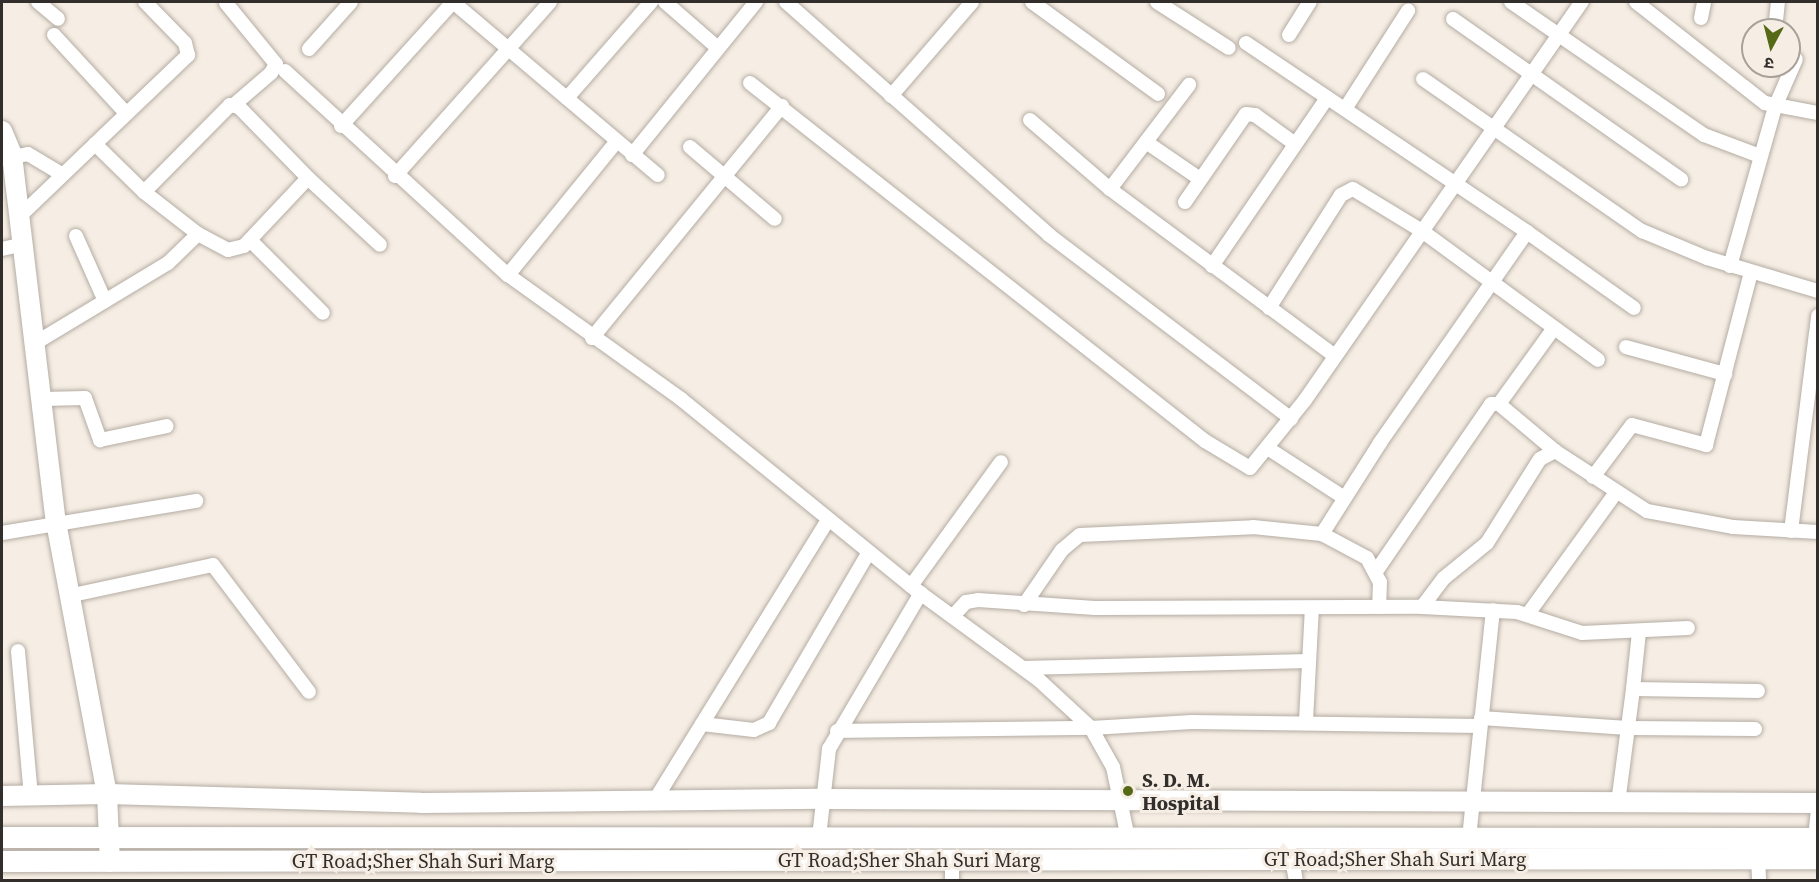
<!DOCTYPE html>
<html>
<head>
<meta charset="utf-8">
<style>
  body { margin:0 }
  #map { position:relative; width:1819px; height:882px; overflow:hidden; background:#f6eee4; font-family:"Source Serif 4","Noto Sans Devanagari",serif }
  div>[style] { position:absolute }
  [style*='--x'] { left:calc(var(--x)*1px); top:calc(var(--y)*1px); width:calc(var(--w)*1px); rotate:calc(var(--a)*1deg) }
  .roads { filter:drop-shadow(0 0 2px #b4aca3) drop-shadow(0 0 2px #b4aca3) }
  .street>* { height:14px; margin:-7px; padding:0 7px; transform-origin:7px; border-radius:7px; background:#fff }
  .secondary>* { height:20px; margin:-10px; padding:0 10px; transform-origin:10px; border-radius:10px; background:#fff }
  .primary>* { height:21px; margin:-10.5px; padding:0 10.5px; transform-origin:10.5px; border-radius:10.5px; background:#fff }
  .dots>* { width:16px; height:16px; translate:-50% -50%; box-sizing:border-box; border:3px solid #f6eee4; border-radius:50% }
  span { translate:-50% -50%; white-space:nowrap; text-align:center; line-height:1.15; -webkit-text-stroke:6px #f6eee4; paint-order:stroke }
  .poi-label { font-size:20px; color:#312e2b; font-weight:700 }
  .left { translate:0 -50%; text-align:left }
  .street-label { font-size:20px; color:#312e2b }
  .frame { position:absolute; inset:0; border:3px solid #312e2b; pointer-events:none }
  .north { position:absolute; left:1741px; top:18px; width:60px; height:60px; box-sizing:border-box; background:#f6eee4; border:2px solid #a7a19a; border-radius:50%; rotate:187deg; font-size:16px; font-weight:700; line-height:24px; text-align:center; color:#312e2b }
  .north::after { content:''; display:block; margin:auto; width:21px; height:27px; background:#556916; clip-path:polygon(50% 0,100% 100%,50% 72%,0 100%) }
</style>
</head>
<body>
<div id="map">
  <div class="roads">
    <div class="street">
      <div style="--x:38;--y:2;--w:26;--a:40"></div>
      <div style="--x:453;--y:2;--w:268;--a:40.2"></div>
      <div style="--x:665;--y:2;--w:70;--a:41"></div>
      <div style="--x:786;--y:2;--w:351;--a:41.5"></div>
      <div style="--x:1049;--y:235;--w:304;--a:37.2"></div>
      <div style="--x:1032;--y:2;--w:156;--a:36.1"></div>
      <div style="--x:1157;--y:2;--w:85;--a:32.6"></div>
      <div style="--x:1511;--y:2;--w:234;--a:34.6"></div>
      <div style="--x:1704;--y:135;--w:60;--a:20.6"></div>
      <div style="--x:1636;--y:2;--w:164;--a:38.1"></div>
      <div style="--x:1765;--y:103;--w:54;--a:10.7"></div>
      <div style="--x:226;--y:3;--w:79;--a:50.7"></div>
      <div style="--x:276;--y:64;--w:10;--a:119"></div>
      <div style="--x:271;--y:73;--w:48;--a:139.3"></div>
      <div style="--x:1701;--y:18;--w:16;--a:-79"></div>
      <div style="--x:1453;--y:19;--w:279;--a:35.1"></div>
      <div style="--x:1775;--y:30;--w:28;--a:-84"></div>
      <div style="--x:54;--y:35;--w:106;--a:47.3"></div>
      <div style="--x:1289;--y:35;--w:39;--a:-58"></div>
      <div style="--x:1246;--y:43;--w:339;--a:33.9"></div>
      <div style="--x:1527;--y:232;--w:257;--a:124.9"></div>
      <div style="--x:1380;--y:443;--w:108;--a:122.5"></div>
      <div style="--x:309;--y:49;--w:63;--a:-48.2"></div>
      <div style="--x:285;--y:71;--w:302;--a:42.5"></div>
      <div style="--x:508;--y:275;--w:213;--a:35.6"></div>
      <div style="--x:681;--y:399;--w:303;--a:39.1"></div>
      <div style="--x:916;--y:590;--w:152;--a:36.2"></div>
      <div style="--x:1039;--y:680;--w:71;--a:42.7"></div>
      <div style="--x:1091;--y:728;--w:101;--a:-3.4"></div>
      <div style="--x:1192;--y:722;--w:288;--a:0.8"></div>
      <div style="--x:1423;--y:79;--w:267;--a:34.8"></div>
      <div style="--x:1642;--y:231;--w:70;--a:22.6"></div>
      <div style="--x:1707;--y:258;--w:116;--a:16.6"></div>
      <div style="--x:750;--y:83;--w:579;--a:38.2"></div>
      <div style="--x:1205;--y:441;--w:52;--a:31"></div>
      <div style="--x:1250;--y:468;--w:87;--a:-51"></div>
      <div style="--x:1305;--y:400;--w:485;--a:-55.2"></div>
      <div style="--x:891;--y:96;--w:124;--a:-49.2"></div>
      <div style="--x:567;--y:98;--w:128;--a:-48.8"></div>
      <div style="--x:1345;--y:109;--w:117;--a:-57.3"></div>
      <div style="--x:1030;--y:120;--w:106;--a:40.8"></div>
      <div style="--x:1110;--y:189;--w:280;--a:36.6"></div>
      <div style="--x:341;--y:126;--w:167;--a:-47.9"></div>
      <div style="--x:1146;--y:142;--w:65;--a:34.4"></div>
      <div style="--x:95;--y:144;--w:129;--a:-43.7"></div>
      <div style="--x:188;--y:55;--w:12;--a:-104"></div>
      <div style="--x:185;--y:43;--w:57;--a:-134.3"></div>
      <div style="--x:690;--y:147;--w:111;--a:40.3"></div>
      <div style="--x:632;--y:155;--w:197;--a:-51"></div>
      <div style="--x:2;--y:159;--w:26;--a:-11"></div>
      <div style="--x:28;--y:154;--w:39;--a:31"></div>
      <div style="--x:395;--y:176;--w:233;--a:-48.3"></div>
      <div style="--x:308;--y:178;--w:98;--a:42.9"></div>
      <div style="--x:1110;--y:189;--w:131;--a:-52.8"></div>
      <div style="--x:144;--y:192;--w:122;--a:-45.3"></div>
      <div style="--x:230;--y:105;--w:9;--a:13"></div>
      <div style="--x:239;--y:107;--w:99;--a:45.8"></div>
      <div style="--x:308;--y:178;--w:93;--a:133.3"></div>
      <div style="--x:244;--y:246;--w:16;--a:166"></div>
      <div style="--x:228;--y:250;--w:34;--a:-152"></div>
      <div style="--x:1185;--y:202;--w:107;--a:-55.3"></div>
      <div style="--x:1246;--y:114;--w:9;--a:6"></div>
      <div style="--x:1255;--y:115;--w:49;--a:35.9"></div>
      <div style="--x:20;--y:216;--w:104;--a:-43.8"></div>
      <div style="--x:95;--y:144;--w:69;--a:44.4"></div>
      <div style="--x:144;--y:192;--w:68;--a:37.9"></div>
      <div style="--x:198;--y:234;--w:42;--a:136"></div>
      <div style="--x:168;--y:263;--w:153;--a:148.9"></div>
      <div style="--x:1527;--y:232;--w:131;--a:35.4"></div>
      <div style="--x:76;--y:236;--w:71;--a:66"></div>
      <div style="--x:250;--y:240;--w:103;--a:45"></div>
      <div style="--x:2;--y:249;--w:23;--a:-13"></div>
      <div style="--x:1212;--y:266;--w:204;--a:-55.6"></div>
      <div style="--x:1730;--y:266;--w:165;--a:-74.2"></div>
      <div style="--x:1775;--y:107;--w:52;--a:-66.4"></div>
      <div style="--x:508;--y:275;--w:171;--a:-50.9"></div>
      <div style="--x:1269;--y:308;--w:134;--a:-57.5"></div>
      <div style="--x:1341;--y:195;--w:13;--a:-27"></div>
      <div style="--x:1353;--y:189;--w:81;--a:31.3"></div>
      <div style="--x:1422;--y:231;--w:218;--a:36.2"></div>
      <div style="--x:592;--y:338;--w:300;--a:-50.7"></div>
      <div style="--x:1626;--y:347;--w:103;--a:15.3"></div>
      <div style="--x:43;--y:399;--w:42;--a:-1.4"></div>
      <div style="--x:85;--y:398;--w:45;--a:70.3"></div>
      <div style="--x:100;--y:440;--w:68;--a:-11.8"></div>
      <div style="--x:1499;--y:404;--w:94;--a:-54.1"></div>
      <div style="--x:1269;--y:449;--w:88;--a:33"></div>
      <div style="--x:1593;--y:477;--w:65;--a:-53.1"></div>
      <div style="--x:1632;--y:425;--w:77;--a:15.1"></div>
      <div style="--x:1706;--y:445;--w:179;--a:-75.4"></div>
      <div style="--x:1791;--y:531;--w:217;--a:-82.8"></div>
      <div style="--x:2;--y:533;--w:197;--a:-9.4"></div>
      <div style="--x:1377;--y:570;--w:201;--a:-55.5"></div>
      <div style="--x:1491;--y:404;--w:8;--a:0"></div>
      <div style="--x:1499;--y:404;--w:73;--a:40"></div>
      <div style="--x:911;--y:586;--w:153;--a:-54"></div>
      <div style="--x:68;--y:596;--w:148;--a:-12.1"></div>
      <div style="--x:213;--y:565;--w:159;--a:52.9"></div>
      <div style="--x:1024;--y:605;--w:67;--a:-55.4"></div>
      <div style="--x:1062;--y:550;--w:23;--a:-40"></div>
      <div style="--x:1080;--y:535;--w:173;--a:-2.6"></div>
      <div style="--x:1253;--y:527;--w:69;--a:5.8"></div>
      <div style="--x:1322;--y:534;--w:51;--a:28.1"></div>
      <div style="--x:1367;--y:558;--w:27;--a:62"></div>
      <div style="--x:1380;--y:582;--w:25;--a:92"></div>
      <div style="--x:1422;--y:607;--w:36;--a:-53"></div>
      <div style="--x:1444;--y:578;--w:55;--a:-39.1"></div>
      <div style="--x:1487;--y:543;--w:99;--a:-57.8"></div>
      <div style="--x:1540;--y:459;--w:17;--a:-28"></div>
      <div style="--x:1555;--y:451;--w:110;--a:33.1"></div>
      <div style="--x:1647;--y:511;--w:87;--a:10.5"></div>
      <div style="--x:1733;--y:527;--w:85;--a:3.4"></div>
      <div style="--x:1528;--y:614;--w:148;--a:-54.1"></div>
      <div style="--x:953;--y:616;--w:19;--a:-47"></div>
      <div style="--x:966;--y:602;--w:12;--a:-9"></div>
      <div style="--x:978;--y:600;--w:117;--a:3.9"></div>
      <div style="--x:1095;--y:608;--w:327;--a:-0.2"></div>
      <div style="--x:1422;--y:607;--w:95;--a:3"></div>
      <div style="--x:1517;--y:612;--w:68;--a:17.9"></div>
      <div style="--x:1582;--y:633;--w:106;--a:-2.7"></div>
      <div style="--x:1639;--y:632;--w:57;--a:96"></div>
      <div style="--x:1633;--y:689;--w:125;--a:0.9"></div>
      <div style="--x:18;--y:651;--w:146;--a:84.9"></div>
      <div style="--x:1023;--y:668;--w:286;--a:-1.4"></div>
      <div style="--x:1481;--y:718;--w:147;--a:3.9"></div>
      <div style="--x:1628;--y:728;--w:127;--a:0.5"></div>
      <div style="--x:1306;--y:721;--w:113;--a:-87"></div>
      <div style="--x:702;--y:724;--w:52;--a:6.6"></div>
      <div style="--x:754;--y:730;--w:17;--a:-25"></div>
      <div style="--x:769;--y:723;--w:198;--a:-59.7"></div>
      <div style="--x:837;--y:731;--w:254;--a:-0.7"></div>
      <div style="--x:1091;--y:728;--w:45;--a:60.6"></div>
      <div style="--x:1113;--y:767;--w:73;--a:78.1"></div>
      <div style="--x:655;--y:800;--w:329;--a:-58.3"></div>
      <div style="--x:1618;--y:803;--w:115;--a:-82.5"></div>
      <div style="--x:819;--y:837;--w:89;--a:-83.5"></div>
      <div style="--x:829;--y:749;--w:181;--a:-59.5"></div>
      <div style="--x:1469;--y:838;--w:229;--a:-84"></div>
      <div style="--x:1815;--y:838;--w:31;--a:-84"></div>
      <div style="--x:1291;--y:853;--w:27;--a:80"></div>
      <div style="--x:1758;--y:859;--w:21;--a:87"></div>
      <div style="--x:952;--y:880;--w:20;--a:-90"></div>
    </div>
    <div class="secondary">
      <div style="--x:2;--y:131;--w:26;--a:67"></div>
      <div style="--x:12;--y:155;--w:370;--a:83.2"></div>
      <div style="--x:56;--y:522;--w:277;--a:79.4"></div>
      <div style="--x:107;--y:794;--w:68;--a:87.5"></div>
      <div style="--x:2;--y:796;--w:105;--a:-1.1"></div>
      <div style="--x:107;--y:794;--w:314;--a:1.6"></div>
      <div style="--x:421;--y:803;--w:400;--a:-0.6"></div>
      <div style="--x:821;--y:799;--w:997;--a:0.23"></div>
    </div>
    <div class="primary">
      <div style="--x:2;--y:837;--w:1816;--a:0.03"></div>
      <div style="--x:2;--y:861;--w:1816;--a:-0.09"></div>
    </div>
  </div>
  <div class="dots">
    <div style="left:1128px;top:791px;background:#556916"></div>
  </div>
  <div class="poi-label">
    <span class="left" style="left:1142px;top:792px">S. D. M.<br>Hospital</span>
  </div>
  <div class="street-label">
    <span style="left:1395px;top:859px">GT Road;Sher Shah Suri Marg</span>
    <span style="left:909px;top:860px">GT Road;Sher Shah Suri Marg</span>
    <span style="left:423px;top:861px">GT Road;Sher Shah Suri Marg</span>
  </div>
  <div class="frame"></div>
  <div class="north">उ</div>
</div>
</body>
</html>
